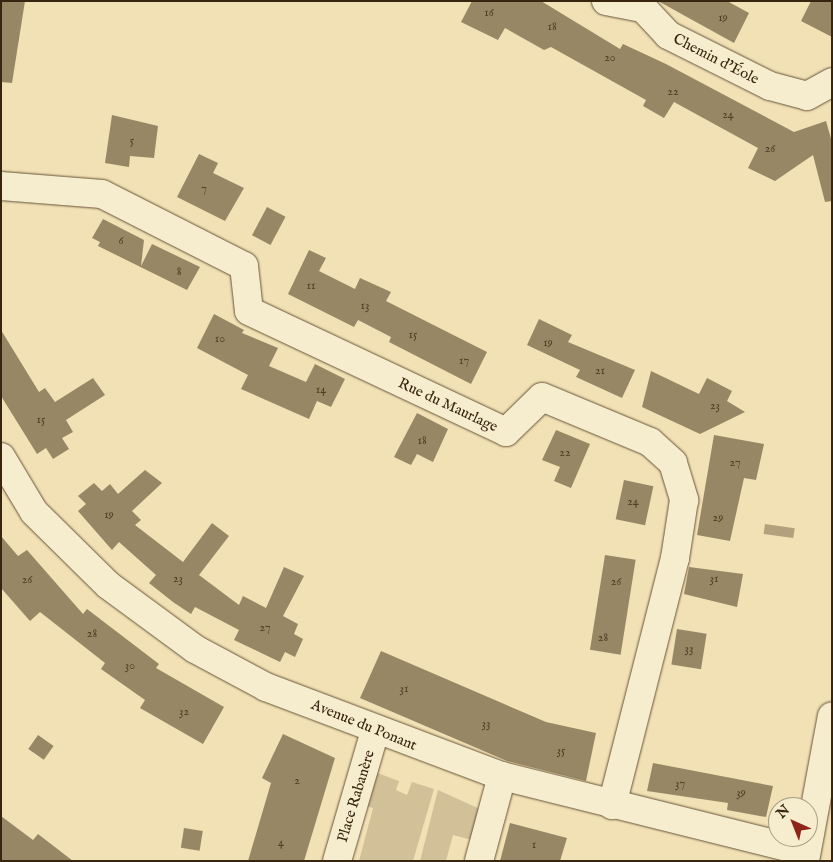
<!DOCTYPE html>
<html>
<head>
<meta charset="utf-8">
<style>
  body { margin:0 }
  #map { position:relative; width:833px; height:862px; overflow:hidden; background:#f1e1b4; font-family:"IM FELL English",serif }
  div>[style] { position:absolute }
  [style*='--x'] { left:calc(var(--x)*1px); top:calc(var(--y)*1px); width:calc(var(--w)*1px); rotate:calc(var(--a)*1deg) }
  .green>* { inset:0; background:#d2c198 }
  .water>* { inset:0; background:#b2a17c; transform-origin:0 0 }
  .building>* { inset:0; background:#988765; transform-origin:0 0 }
  .roads { filter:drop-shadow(0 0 1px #665439) drop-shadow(0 0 1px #665439) }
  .minor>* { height:28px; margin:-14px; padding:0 14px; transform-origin:14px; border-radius:14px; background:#f6ecce }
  span { translate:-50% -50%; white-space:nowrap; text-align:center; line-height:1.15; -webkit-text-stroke:4.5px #f6ecce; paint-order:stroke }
  .number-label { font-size:12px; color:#503e25 }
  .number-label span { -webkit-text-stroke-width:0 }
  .street-label { font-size:15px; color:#382510 }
  .frame { position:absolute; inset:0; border:2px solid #382510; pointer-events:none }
  .north { position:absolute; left:768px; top:797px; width:50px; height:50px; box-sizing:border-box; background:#f6ecce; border:1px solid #aa9c82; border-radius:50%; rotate:316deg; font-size:14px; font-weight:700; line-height:20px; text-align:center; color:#382510 }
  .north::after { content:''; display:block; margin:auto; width:18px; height:22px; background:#8f2418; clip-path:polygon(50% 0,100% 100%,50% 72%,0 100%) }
</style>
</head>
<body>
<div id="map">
  <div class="green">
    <div style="clip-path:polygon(364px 768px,399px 781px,396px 790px,407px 795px,412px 782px,434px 789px,413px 861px,359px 861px,373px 808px,355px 803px)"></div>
    <div style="clip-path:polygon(438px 790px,480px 809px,472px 840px,453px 835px,446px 861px,420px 861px)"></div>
  </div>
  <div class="water">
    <div style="left:765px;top:524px;width:30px;height:10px;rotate:8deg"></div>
  </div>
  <div class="building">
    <div style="clip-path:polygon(1px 1px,25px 1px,12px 83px,1px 82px)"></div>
    <div style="clip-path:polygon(472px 1px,541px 1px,620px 49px,623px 44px,666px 64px,794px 132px,826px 121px,832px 142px,832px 201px,825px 202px,813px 155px,775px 181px,748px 168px,758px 148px,674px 102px,664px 118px,643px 106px,646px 100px,551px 47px,544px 50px,505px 28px,498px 40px,461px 22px)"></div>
    <div style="clip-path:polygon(658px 1px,727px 1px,749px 13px,734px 43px)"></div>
    <div style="clip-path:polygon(811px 1px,832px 1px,832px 37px,801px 21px)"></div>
    <div style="clip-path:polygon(112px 115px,158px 126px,154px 158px,130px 156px,129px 167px,105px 163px)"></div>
    <div style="clip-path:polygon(199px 154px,218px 163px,213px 173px,244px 188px,225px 221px,177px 197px)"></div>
    <div style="left:267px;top:207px;width:21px;height:32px;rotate:28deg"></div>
    <div style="clip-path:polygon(103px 219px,144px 240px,141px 266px,152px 244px,200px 267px,187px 290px,98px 246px,100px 242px,92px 238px)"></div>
    <div style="clip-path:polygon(309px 250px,326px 258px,319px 271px,355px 289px,360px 278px,391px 292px,386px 301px,487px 352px,471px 384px,389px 342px,391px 337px,358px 320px,354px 327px,288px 294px)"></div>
    <div style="clip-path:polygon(214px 314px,244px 330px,242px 333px,278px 348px,269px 366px,306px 382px,315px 364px,345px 379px,331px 407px,317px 401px,309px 419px,241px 389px,248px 375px,197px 348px)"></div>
    <div style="clip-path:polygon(539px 319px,572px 335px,568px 342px,635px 370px,622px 398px,576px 377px,580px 370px,527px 345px)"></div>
    <div style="clip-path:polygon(1px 330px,39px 392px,45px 388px,55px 402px,93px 378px,105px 395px,66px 420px,73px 432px,62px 438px,69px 449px,53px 459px,46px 448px,37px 454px,1px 396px)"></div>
    <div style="clip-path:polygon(651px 371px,699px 394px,707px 378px,732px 391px,727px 401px,745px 412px,700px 434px,642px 407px)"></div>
    <div style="clip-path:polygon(417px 413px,448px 429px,433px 462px,417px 454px,411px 465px,394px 457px)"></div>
    <div style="clip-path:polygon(556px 430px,590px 444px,571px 488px,554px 481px,560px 467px,542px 460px)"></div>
    <div style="clip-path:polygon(714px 435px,764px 444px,756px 480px,744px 478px,730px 541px,697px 535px)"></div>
    <div style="clip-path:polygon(145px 470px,162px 483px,132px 511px,141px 520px,135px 525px,183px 562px,212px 523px,229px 536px,199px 575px,239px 605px,243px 596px,266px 608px,284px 567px,304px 576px,283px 616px,298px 624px,294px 634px,303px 639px,295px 657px,285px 652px,280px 662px,234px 640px,239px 630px,195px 607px,191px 614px,173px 602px,149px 583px,156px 575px,119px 542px,112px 550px,78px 511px,86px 504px,78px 496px,94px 483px,102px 491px,110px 484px,118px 494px)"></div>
    <div style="left:624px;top:480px;width:30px;height:40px;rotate:12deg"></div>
    <div style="clip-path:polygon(1px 536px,18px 556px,27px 550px,83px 614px,87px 609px,159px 664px,156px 668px,224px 707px,203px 744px,140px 708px,145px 700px,101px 669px,105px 663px,40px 612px,30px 621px,1px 588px)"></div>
    <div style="left:605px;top:555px;width:31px;height:96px;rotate:9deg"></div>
    <div style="clip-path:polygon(689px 567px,743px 574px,737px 607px,684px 594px)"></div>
    <div style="left:677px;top:629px;width:30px;height:36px;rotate:9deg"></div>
    <div style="clip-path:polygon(381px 651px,546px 722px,596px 733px,586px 781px,507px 761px,360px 698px)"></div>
    <div style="clip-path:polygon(283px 734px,335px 758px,304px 861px,248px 861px,271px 783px,262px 778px)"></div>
    <div style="left:38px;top:735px;width:19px;height:17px;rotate:35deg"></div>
    <div style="clip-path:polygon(653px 763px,773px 786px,766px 817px,727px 810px,728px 803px,647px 791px)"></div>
    <div style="clip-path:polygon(1px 816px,33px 840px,38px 834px,73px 861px,1px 861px)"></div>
    <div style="clip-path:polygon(510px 823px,567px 838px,560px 861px,500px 861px)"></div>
    <div style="left:184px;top:828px;width:19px;height:20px;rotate:9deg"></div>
  </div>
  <div class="roads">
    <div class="minor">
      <div style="--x:606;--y:1;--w:38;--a:11"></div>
      <div style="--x:643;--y:8;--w:37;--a:47"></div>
      <div style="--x:668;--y:35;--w:114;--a:26.6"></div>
      <div style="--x:770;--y:86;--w:38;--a:15"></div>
      <div style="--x:807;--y:96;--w:29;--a:-29"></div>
      <div style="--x:1;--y:186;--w:101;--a:4.5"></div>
      <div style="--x:102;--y:194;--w:159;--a:26.9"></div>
      <div style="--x:244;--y:266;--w:45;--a:83.7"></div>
      <div style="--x:249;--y:311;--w:284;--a:25.2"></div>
      <div style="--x:506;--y:432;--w:50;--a:-44.2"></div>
      <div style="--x:542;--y:397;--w:117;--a:22.6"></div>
      <div style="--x:650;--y:442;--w:31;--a:42"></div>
      <div style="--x:673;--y:463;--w:39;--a:73"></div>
      <div style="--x:684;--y:500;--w:59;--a:98.8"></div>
      <div style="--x:675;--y:558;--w:255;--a:104.3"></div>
      <div style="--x:1;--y:457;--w:64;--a:59"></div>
      <div style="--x:34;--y:512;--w:104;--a:44.6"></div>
      <div style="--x:108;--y:585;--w:108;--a:36.3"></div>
      <div style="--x:195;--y:649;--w:81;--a:28.2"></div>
      <div style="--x:266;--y:687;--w:252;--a:20.7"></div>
      <div style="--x:502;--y:776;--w:313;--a:14"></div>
      <div style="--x:337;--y:861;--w:135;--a:-73.7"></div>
      <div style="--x:479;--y:861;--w:88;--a:-74.9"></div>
      <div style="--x:805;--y:861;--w:147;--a:-79.5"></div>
    </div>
  </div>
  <div class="number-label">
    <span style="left:489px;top:13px">16</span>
    <span style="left:723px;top:18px">19</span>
    <span style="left:552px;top:27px">18</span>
    <span style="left:610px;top:58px">20</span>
    <span style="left:673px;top:92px">22</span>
    <span style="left:728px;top:115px">24</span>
    <span style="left:132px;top:141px">5</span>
    <span style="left:770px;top:149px">26</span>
    <span style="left:204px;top:189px">7</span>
    <span style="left:121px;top:241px">6</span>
    <span style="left:179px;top:272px">8</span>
    <span style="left:311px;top:286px">11</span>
    <span style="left:365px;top:306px">13</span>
    <span style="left:413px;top:335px">15</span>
    <span style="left:220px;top:339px">10</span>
    <span style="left:548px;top:343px">19</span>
    <span style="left:464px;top:361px">17</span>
    <span style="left:600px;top:371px">21</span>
    <span style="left:321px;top:390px">14</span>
    <span style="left:715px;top:406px">23</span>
    <span style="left:41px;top:420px">15</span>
    <span style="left:422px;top:441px">18</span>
    <span style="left:565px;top:453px">22</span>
    <span style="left:735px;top:463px">27</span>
    <span style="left:633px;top:502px">24</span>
    <span style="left:109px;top:515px">19</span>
    <span style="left:718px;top:518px">29</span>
    <span style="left:178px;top:579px">23</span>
    <span style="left:714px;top:579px">31</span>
    <span style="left:27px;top:580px">26</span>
    <span style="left:616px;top:582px">26</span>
    <span style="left:265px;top:628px">27</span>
    <span style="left:92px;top:634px">28</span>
    <span style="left:603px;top:638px">28</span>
    <span style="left:689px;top:649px">33</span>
    <span style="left:130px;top:666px">30</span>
    <span style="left:404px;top:689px">31</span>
    <span style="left:184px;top:712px">32</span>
    <span style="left:486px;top:724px">33</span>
    <span style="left:561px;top:751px">35</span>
    <span style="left:297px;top:781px">2</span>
    <span style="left:680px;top:784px">37</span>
    <span style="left:741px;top:793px">39</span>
    <span style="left:281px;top:843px">4</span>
    <span style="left:534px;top:845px">1</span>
  </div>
  <div class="street-label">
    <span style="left:716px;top:59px;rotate:27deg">Chemin d'Éole</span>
    <span style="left:448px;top:405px;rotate:25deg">Rue du Maurlage</span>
    <span style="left:364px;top:725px;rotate:22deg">Avenue du Ponant</span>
    <span style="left:356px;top:796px;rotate:-73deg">Place Rabanère</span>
  </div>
  <div class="frame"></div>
  <div class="north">N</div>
</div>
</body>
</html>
